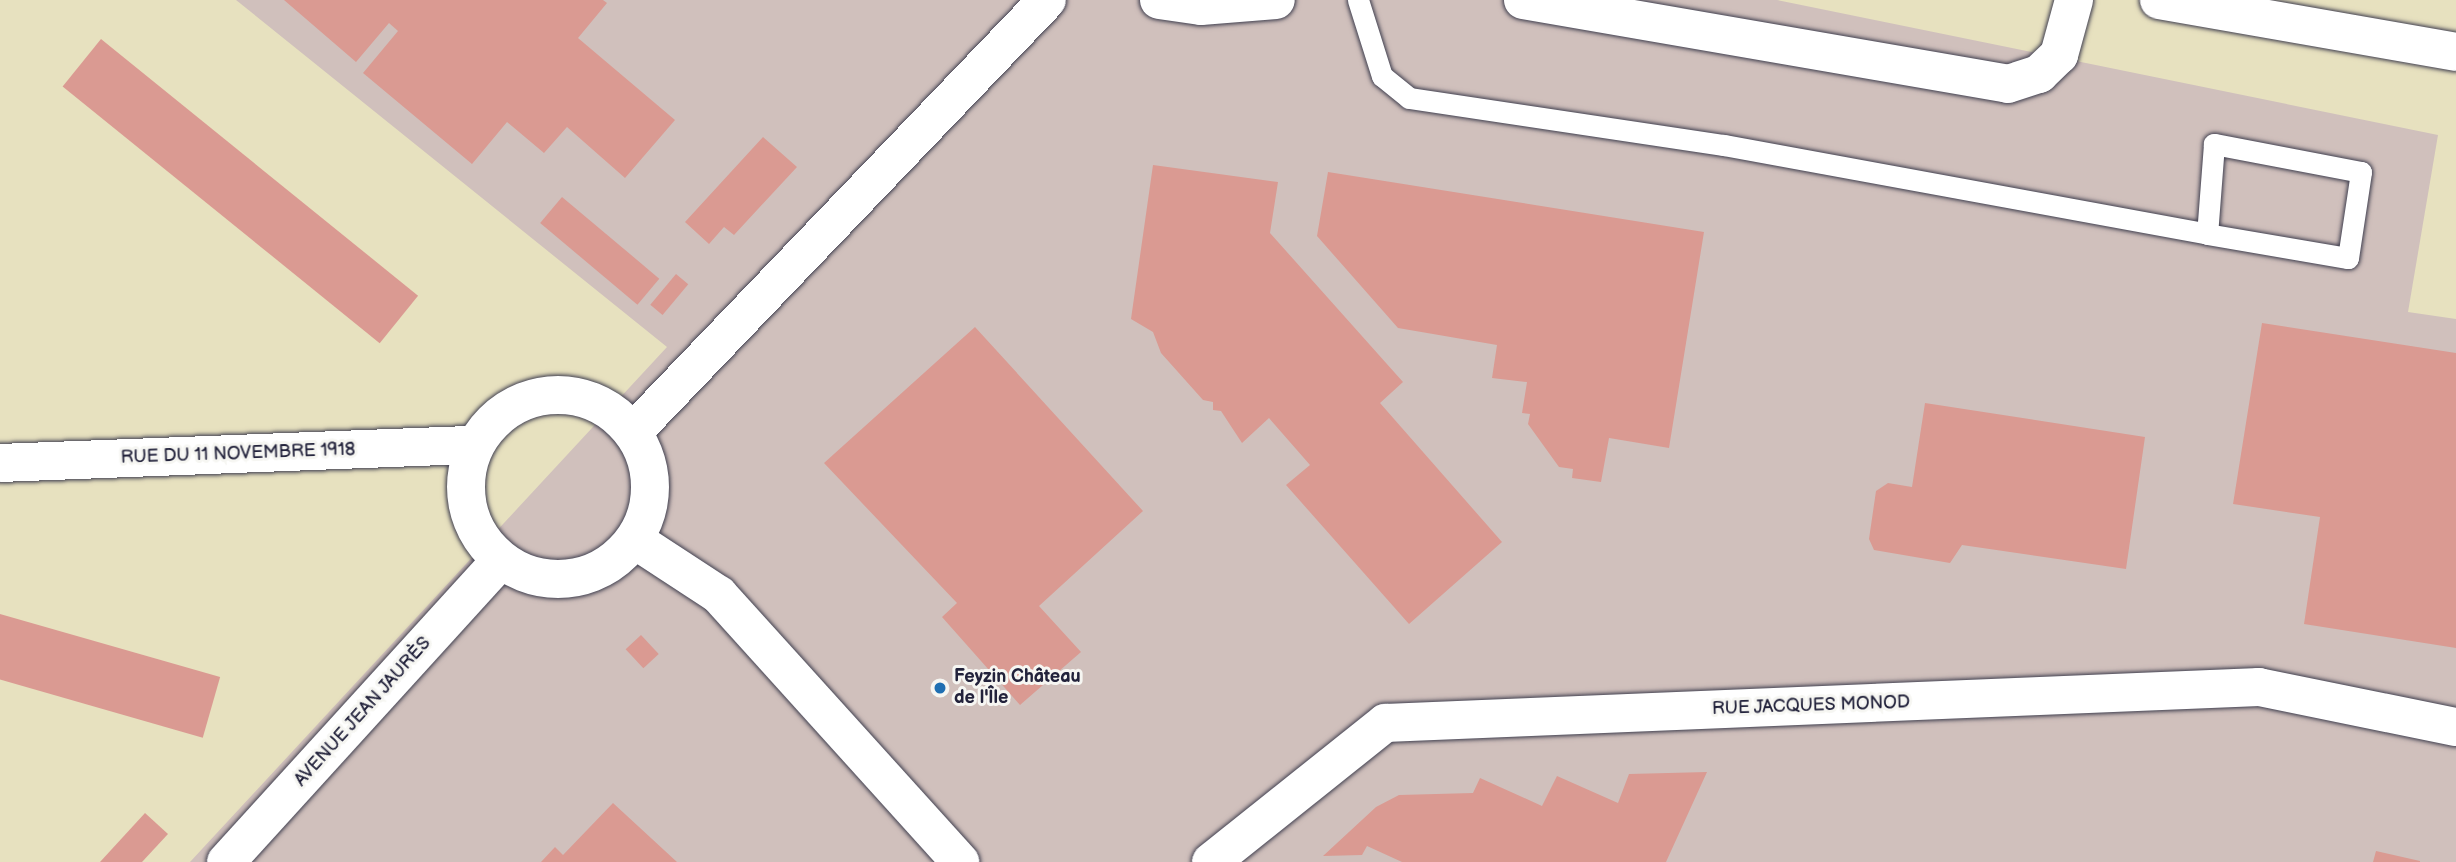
<!DOCTYPE html>
<html>
<head>
<meta charset="utf-8">
<style>
  body { margin:0 }
  #map { position:relative; width:2456px; height:862px; overflow:hidden; background:#e7e1bf; font-family:"Balsamiq Sans",sans-serif }
  div>[style] { position:absolute }
  [style*='--x'] { left:calc(var(--x)*1px); top:calc(var(--y)*1px); width:calc(var(--w)*1px); rotate:calc(var(--a)*1deg) }
  .industrial>* { inset:0; background:#d0c0bc }
  .building>* { inset:0; background:#da9a92; transform-origin:0 0 }
  .roads { filter:drop-shadow(0 0 2px #403f4f) drop-shadow(0 0 2px #403f4f) }
  .service>* { height:21px; margin:-10.5px; padding:0 10.5px; transform-origin:10.5px; border-radius:10.5px; background:#fff }
  .minor>* { height:38px; margin:-19px; padding:0 19px; transform-origin:19px; border-radius:19px; background:#fff }
  .tertiary>* { height:38px; margin:-19px; padding:0 19px; transform-origin:19px; border-radius:19px; background:#fff }
  .tertiary>.ring { margin:-19px; padding:0; box-sizing:content-box; background:none; border:38px solid #fff; border-radius:50% }
  .secondary>* { height:38px; margin:-19px; padding:0 19px; transform-origin:19px; border-radius:19px; background:#fff }
  .dots>* { width:19px; height:19px; translate:-50% -50%; box-sizing:border-box; border:4px solid #f6f6f2; border-radius:50% }
  span { translate:-50% -50%; white-space:nowrap; text-align:center; line-height:1.15; -webkit-text-stroke:6px #f6f6f2; paint-order:stroke }
  .street-label { font-size:18px; color:#22223b }
  .poi-label { font-size:18px; color:#22223b; font-weight:700 }
  .left { translate:0 -50%; text-align:left }
</style>
</head>
<body>
<div id="map">
  <div class="industrial">
    <div style="clip-path:polygon(236px 0,1777px 0,2438px 135px,2408px 312px,2456px 319px,2456px 862px,190px 862px,667px 347px)"></div>
  </div>
  <div class="building">
    <div style="clip-path:polygon(284px 0,603px 0,607px 3px,578px 38px,675px 120px,625px 178px,567px 127px,544px 153px,507px 122px,472px 164px,363px 73px,398px 31px,389px 23px,356px 62px)"></div>
    <div style="left:101px;top:39px;width:408px;height:61px;rotate:39deg"></div>
    <div style="clip-path:polygon(763px 137px,797px 167px,734px 235px,724px 227px,709px 244px,685px 222px)"></div>
    <div style="clip-path:polygon(1153px 165px,1278px 182px,1270px 233px,1403px 382px,1380px 403px,1502px 542px,1409px 624px,1286px 485px,1310px 465px,1269px 418px,1242px 443px,1221px 411px,1213px 410px,1213px 402px,1203px 400px,1161px 353px,1153px 332px,1131px 319px)"></div>
    <div style="clip-path:polygon(1328px 172px,1704px 232px,1669px 448px,1609px 438px,1601px 482px,1572px 478px,1573px 469px,1559px 467px,1528px 424px,1530px 414px,1522px 413px,1527px 382px,1492px 378px,1497px 345px,1398px 328px,1317px 236px)"></div>
    <div style="left:562px;top:197px;width:127px;height:34px;rotate:40deg"></div>
    <div style="left:676px;top:274px;width:16px;height:40px;rotate:40deg"></div>
    <div style="clip-path:polygon(2262px 323px,2456px 353px,2456px 648px,2304px 624px,2320px 517px,2233px 504px)"></div>
    <div style="clip-path:polygon(975px 327px,1143px 511px,1039px 606px,1081px 652px,1020px 705px,942px 617px,957px 603px,824px 463px)"></div>
    <div style="clip-path:polygon(1925px 403px,2145px 437px,2126px 569px,1962px 545px,1950px 563px,1874px 550px,1869px 539px,1876px 491px,1888px 483px,1912px 487px)"></div>
    <div style="left:0;top:614px;width:229px;height:63px;rotate:16deg"></div>
    <div style="left:641px;top:635px;width:26px;height:21px;rotate:47deg"></div>
    <div style="clip-path:polygon(1707px 772px,1666px 862px,1402px 862px,1367px 846px,1362px 855px,1323px 856px,1376px 807px,1399px 795px,1473px 793px,1480px 778px,1542px 806px,1557px 776px,1618px 803px,1629px 774px)"></div>
    <div style="clip-path:polygon(613px 803px,677px 862px,541px 862px,555px 847px,563px 855px)"></div>
    <div style="clip-path:polygon(145px 813px,168px 834px,142px 862px,100px 862px)"></div>
    <div style="clip-path:polygon(2376px 851px,2420px 861px,2420px 862px,2373px 862px)"></div>
  </div>
  <div class="roads">
    <div class="service">
      <div style="--x:1358;--y:0;--w:80;--a:72.5"></div>
      <div style="--x:1382;--y:76;--w:35;--a:39"></div>
      <div style="--x:1409;--y:98;--w:318;--a:8.5"></div>
      <div style="--x:1724;--y:145;--w:491;--a:10.4"></div>
      <div style="--x:2207;--y:234;--w:143;--a:9.7"></div>
      <div style="--x:2348;--y:258;--w:87;--a:-81.4"></div>
      <div style="--x:2361;--y:172;--w:150;--a:-169.2"></div>
      <div style="--x:2214;--y:144;--w:90;--a:94.4"></div>
    </div>
    <div class="minor">
      <div style="--x:1159;--y:0;--w:42;--a:8.1"></div>
      <div style="--x:1201;--y:6;--w:75;--a:-4.6"></div>
      <div style="--x:1523;--y:0;--w:492;--a:9.8"></div>
      <div style="--x:2008;--y:84;--w:33;--a:-18"></div>
      <div style="--x:2039;--y:74;--w:28;--a:-44"></div>
      <div style="--x:2059;--y:55;--w:57;--a:-74.7"></div>
      <div style="--x:635;--y:540;--w:100;--a:33.2"></div>
      <div style="--x:719;--y:595;--w:360;--a:47.9"></div>
      <div style="--x:226;--y:862;--w:407;--a:-47.7"></div>
      <div style="--x:1211;--y:862;--w:223;--a:-38.6"></div>
      <div style="--x:1385;--y:723;--w:875;--a:-2.36"></div>
      <div style="--x:2259;--y:687;--w:201;--a:11.5"></div>
    </div>
    <div class="tertiary">
      <div class="ring" style="left:466px;top:395px;width:146px;height:146px"></div>
      <div style="--x:633;--y:432;--w:598;--a:-46.22"></div>
      <div style="--x:0;--y:463;--w:475;--a:-2.2"></div>
    </div>
    <div class="secondary">
      <div style="--x:2159;--y:0;--w:302;--a:9.9"></div>
    </div>
  </div>
  <div class="dots">
    <div style="left:940px;top:688px;background:#1f6fb2"></div>
  </div>
  <div class="street-label">
    <span style="left:238px;top:454px;rotate:-2deg">RUE DU 11 NOVEMBRE 1918</span>
    <span style="left:1811px;top:706px;rotate:-2deg">RUE JACQUES MONOD</span>
    <span style="left:363px;top:712px;rotate:-48deg">AVENUE JEAN JAURÈS</span>
  </div>
  <div class="poi-label">
    <span class="left" style="left:954px;top:688px">Feyzin Château<br>de l'Île</span>
  </div>
</div>
</body>
</html>
